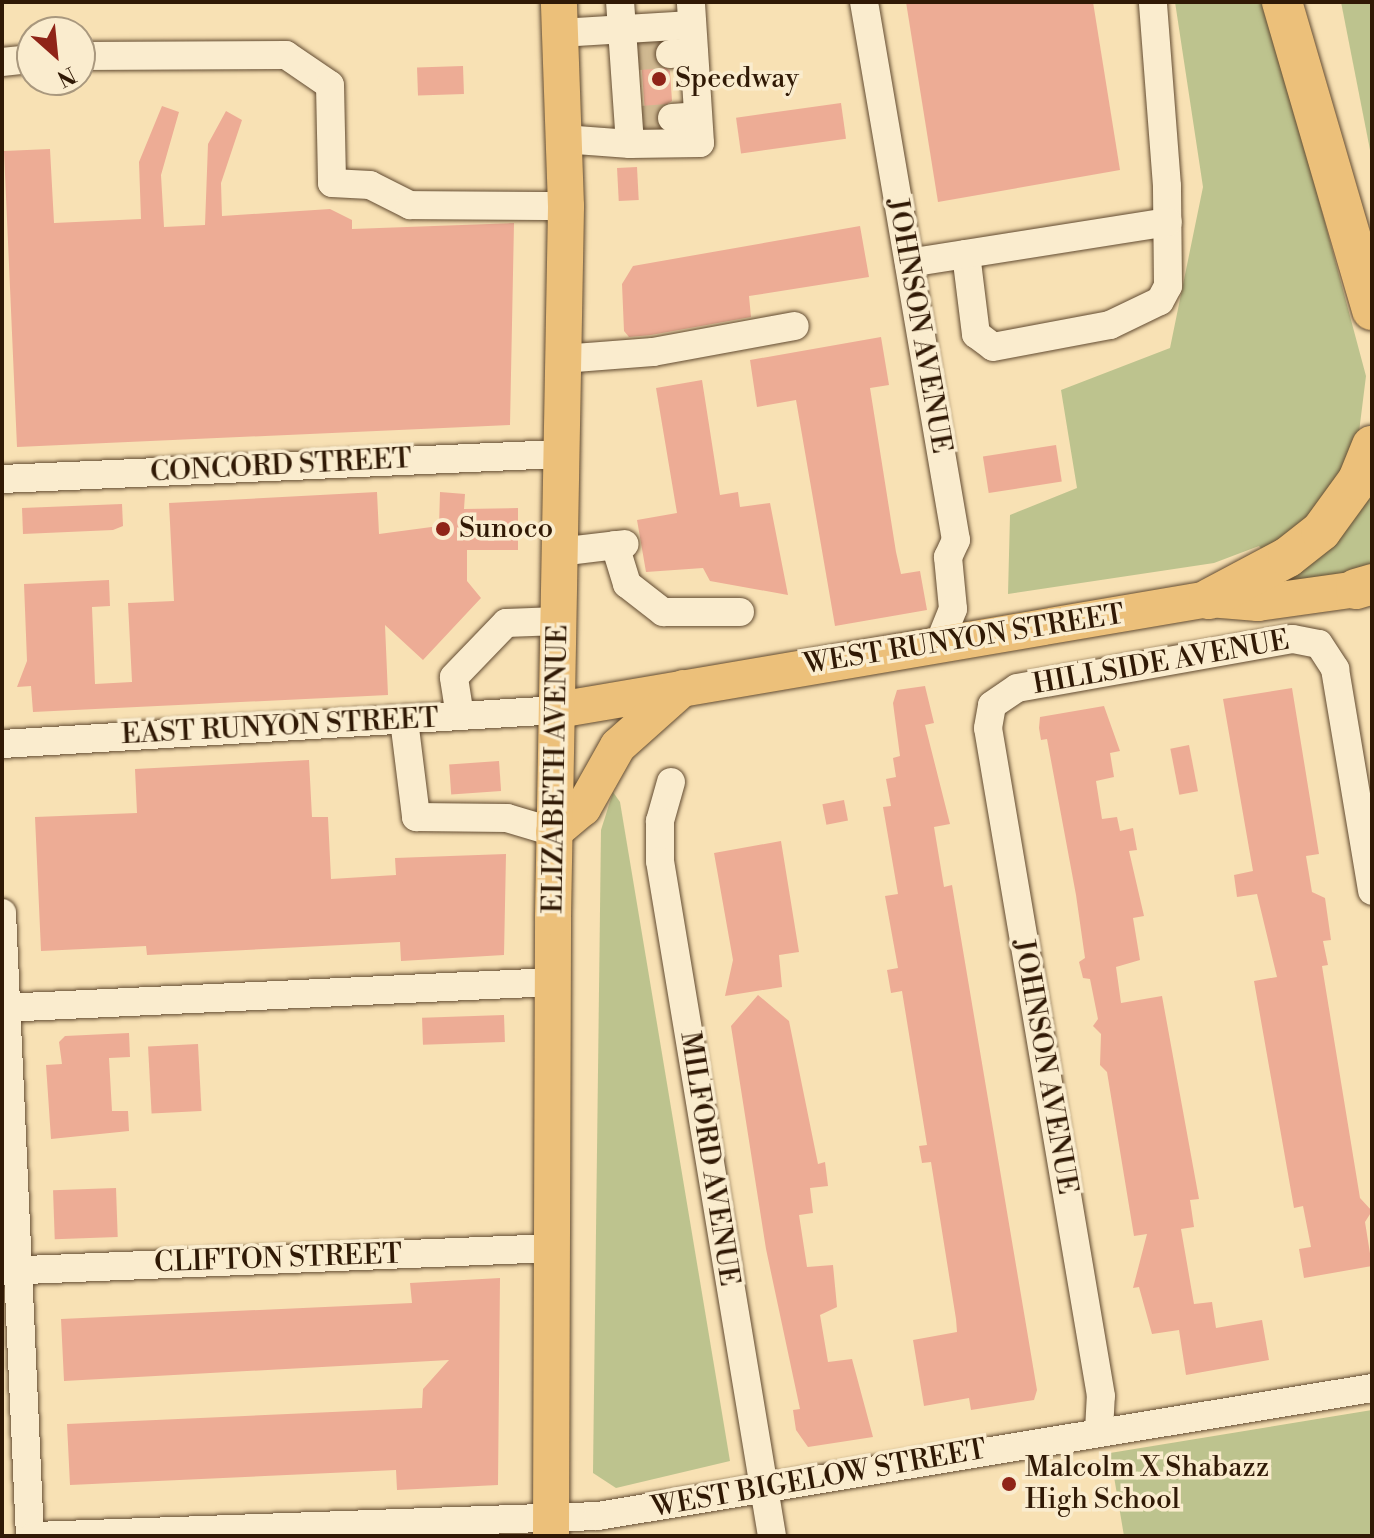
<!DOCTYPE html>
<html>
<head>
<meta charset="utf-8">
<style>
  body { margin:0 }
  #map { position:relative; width:1374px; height:1538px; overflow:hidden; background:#f8e1b4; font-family:"Libre Bodoni",serif }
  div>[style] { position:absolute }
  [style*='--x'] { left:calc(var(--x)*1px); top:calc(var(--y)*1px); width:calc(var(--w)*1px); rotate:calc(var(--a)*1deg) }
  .green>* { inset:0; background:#bdc38e }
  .building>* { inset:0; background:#edac95; transform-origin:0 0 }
  .minor-tunnel>* { height:28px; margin-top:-14px; transform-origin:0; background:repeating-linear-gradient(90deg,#d0b991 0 28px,transparent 0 42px) }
  .roads { filter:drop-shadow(0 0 2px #624b31) drop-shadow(0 0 2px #624b31) }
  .minor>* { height:28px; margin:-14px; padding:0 14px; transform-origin:14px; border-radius:14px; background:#faecce }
  .major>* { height:36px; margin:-18px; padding:0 18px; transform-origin:18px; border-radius:18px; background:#ecc07a }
  .highway>* { height:40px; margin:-20px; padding:0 20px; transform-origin:20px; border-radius:20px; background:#ecc07a }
  .dots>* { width:22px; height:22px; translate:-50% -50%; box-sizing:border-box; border:4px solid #faecce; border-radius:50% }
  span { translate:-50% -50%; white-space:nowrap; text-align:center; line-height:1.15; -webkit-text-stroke:7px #faecce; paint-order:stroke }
  .poi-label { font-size:28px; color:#301905 }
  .left { translate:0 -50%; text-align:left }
  .street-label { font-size:28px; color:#301905 }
  .frame { position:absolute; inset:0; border:4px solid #301905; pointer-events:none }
  .north { position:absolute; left:16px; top:16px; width:80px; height:80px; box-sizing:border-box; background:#faecce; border:2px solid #a9987e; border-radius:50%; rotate:153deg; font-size:22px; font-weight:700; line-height:32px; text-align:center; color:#301905 }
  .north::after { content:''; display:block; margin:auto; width:28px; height:36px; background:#8f2418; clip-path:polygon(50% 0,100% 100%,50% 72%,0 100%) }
</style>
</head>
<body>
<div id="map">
  <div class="green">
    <div style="clip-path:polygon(1175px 2px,1266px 2px,1366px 376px,1359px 432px,1341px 474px,1301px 526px,1264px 552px,1259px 546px,1214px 563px,1008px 594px,1010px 515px,1077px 488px,1061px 390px,1170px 348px,1203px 187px)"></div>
    <div style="clip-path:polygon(1341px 2px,1372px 2px,1372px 160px)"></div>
    <div style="clip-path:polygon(1372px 489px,1372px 567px,1282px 586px,1280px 578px)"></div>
    <div style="clip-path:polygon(613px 792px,620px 802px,730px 1461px,616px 1488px,593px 1473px,601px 830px)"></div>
    <div style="clip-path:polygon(1372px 1410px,1372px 1536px,1124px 1536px,1110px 1453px)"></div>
  </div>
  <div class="building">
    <div style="clip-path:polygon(906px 2px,1093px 2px,1120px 170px,938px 202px)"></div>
    <div style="clip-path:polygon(657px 44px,653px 56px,670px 71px,672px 101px,657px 110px,658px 127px,646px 127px,640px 45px)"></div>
    <div style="left:463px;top:66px;width:28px;height:46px;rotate:88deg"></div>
    <div style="left:841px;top:103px;width:36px;height:106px;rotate:82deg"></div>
    <div style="clip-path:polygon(162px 106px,179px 112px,161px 175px,164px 227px,205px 225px,208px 144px,226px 111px,242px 120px,221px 183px,222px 216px,330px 209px,352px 220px,352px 229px,514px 223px,510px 425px,17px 447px,4px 151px,50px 149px,54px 223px,141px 219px,139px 162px)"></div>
    <div style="left:637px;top:167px;width:33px;height:20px;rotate:87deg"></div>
    <div style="clip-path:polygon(860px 226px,869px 277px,749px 296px,751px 317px,651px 335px,629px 337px,624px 331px,622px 284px,633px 266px)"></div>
    <div style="clip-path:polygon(881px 337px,889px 385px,870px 388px,896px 552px,901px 574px,920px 571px,927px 610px,835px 626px,796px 400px,757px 407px,750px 360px)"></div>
    <div style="clip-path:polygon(702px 380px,720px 495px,738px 492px,740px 507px,770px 503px,788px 595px,710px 581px,703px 568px,646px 572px,637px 520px,677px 513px,656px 388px)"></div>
    <div style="left:1056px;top:445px;width:37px;height:74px;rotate:81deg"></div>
    <div style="clip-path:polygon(377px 492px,379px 534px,439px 526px,440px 492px,465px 494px,464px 509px,518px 508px,518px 550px,467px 550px,467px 581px,481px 598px,423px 660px,385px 625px,388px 695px,33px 712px,31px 686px,17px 687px,27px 661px,24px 584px,109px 580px,110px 606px,92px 607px,95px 684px,132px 682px,128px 603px,174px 601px,169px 503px)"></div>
    <div style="clip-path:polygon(122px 504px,123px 526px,113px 530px,23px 534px,22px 508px)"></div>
    <div style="clip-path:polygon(925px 686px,934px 723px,925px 725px,950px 824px,934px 827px,944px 887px,952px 885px,1037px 1390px,1034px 1400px,971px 1410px,969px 1398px,924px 1406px,913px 1340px,957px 1332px,956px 1319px,931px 1162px,922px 1163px,919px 1146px,927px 1145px,902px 991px,891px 993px,887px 970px,898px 968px,885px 896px,898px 894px,883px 807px,891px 806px,886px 779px,896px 777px,893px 758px,900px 756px,893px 703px,897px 690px)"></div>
    <div style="clip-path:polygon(1292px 688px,1319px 854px,1306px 856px,1312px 892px,1325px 898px,1331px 940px,1323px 941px,1328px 965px,1322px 966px,1360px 1198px,1372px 1211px,1365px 1222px,1372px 1266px,1304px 1278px,1299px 1249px,1311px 1247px,1303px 1206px,1294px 1208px,1254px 981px,1277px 977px,1257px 894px,1237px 897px,1234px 875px,1253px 871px,1223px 699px)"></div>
    <div style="clip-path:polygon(1104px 706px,1120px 751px,1110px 753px,1114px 777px,1096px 781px,1102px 819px,1117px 817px,1120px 831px,1133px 828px,1137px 850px,1129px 851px,1144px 916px,1133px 918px,1140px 960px,1116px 967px,1121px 1003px,1162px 996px,1199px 1199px,1190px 1200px,1194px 1227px,1181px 1229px,1194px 1304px,1212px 1302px,1216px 1328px,1262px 1320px,1269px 1360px,1186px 1375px,1179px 1330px,1152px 1334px,1139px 1287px,1133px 1288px,1147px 1234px,1134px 1236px,1107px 1072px,1100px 1065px,1101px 1034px,1093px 1026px,1098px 1019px,1090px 979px,1083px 978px,1079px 962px,1085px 958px,1076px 895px,1047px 739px,1041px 740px,1039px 728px,1040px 717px)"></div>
    <div style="left:1189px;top:745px;width:47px;height:19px;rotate:79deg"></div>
    <div style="clip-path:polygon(309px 760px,312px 817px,328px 817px,331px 879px,396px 875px,395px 858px,506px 854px,504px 955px,401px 961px,400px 942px,147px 955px,146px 946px,41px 951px,35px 817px,137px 813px,135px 769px)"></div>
    <div style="left:499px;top:761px;width:30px;height:50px;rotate:86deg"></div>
    <div style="left:844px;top:800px;width:21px;height:22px;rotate:79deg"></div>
    <div style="clip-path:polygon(781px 841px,799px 952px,779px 955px,782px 987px,725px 996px,733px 960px,714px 853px)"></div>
    <div style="clip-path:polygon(758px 995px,789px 1021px,818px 1164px,825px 1162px,828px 1186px,810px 1188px,813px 1213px,799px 1215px,807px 1267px,833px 1265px,837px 1307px,820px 1315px,828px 1362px,852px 1359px,873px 1437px,808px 1447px,796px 1430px,793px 1410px,800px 1409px,766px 1249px,731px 1026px)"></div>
    <div style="left:504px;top:1015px;width:27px;height:82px;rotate:88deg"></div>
    <div style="clip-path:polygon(129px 1033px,130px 1057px,109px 1058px,112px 1111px,128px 1111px,129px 1131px,51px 1139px,46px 1065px,62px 1064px,59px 1042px,65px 1036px)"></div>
    <div style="left:198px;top:1044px;width:67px;height:50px;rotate:87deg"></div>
    <div style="left:116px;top:1188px;width:49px;height:63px;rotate:88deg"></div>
    <div style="clip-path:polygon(500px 1278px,498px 1485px,397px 1490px,396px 1470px,70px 1485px,67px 1424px,422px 1408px,423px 1389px,449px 1360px,64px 1381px,61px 1319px,412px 1303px,410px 1283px)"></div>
  </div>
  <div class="minor-tunnel">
    <div style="--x:638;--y:56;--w:32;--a:-4"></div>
    <div style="--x:641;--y:120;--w:31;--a:-4"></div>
  </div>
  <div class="roads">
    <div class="minor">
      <div style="--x:864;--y:2;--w:546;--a:80.3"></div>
      <div style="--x:956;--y:540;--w:19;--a:115"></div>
      <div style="--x:948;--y:557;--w:52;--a:84.5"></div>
      <div style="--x:953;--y:609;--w:40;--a:112"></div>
      <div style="--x:560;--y:33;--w:132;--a:-3.5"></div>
      <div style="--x:670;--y:54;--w:24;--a:-5"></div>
      <div style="--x:80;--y:56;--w:206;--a:-0.3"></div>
      <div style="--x:286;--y:55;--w:53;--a:34.3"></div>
      <div style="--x:330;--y:85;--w:98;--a:88.8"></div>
      <div style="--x:332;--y:183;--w:38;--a:3"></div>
      <div style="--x:370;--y:185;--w:45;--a:26.6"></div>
      <div style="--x:410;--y:205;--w:156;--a:0.4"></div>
      <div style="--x:2;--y:62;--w:30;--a:-6"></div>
      <div style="--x:672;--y:118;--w:26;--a:-4"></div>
      <div style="--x:563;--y:139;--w:67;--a:4.3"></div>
      <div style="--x:630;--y:144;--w:142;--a:-94"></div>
      <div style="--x:630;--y:144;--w:70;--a:-0.8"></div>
      <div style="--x:700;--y:143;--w:141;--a:-93.7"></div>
      <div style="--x:966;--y:254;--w:81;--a:82.9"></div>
      <div style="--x:976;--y:334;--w:21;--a:37"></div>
      <div style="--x:993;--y:347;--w:119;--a:-10.6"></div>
      <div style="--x:1110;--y:325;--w:55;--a:-25.6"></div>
      <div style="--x:1160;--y:301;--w:17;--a:-62"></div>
      <div style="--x:1168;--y:286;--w:100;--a:-90.6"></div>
      <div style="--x:1167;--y:186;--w:185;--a:-94.4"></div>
      <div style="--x:909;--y:263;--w:262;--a:-9"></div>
      <div style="--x:562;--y:359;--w:91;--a:-4.4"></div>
      <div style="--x:653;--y:352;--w:144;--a:-10.4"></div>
      <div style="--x:2;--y:479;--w:559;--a:-2.57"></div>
      <div style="--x:615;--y:545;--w:41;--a:72.9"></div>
      <div style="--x:627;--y:584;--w:46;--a:37.9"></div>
      <div style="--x:663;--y:612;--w:77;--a:0"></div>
      <div style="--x:559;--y:552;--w:66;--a:-6.9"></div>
      <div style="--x:460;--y:716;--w:39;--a:-99"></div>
      <div style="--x:454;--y:677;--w:75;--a:-46.1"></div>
      <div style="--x:506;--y:623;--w:52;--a:-2.2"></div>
      <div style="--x:404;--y:720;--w:98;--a:82.9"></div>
      <div style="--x:416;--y:817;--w:91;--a:0.6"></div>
      <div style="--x:507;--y:818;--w:49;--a:16.6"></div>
      <div style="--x:2;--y:744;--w:557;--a:-3.5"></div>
      <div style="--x:671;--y:782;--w:41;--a:105.8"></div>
      <div style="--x:660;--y:821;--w:40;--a:90"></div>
      <div style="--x:660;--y:861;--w:684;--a:80.58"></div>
      <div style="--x:2;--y:913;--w:624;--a:87.43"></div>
      <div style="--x:2;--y:1008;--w:552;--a:-2.7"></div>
      <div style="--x:2;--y:1271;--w:551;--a:-2.39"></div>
      <div style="--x:1099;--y:1431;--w:35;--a:-87"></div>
      <div style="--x:1101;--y:1396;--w:677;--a:-99.6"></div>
      <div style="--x:988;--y:728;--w:23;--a:-80"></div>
      <div style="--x:992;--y:705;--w:30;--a:-34"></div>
      <div style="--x:1017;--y:688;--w:280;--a:-10.1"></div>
      <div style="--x:1293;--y:639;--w:26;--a:11"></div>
      <div style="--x:1319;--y:644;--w:30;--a:57"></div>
      <div style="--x:1335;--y:669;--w:225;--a:80.5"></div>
      <div style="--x:34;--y:1536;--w:564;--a:-2.03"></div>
      <div style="--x:598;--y:1516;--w:785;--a:-9.39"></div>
    </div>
    <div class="major">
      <div style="--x:558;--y:710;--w:660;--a:-9.68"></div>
      <div style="--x:1209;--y:599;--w:49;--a:4.7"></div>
      <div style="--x:1258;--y:603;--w:115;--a:-8"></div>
      <div style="--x:554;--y:832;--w:38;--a:-40"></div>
      <div style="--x:583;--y:808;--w:71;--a:-60.6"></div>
      <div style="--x:618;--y:746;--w:87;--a:-41.7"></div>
      <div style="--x:551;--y:1536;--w:619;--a:-89.81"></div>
      <div style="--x:553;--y:917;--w:711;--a:-88.95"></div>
      <div style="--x:566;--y:206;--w:204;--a:-92"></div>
    </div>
    <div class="highway">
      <div style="--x:1282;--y:2;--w:321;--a:73.7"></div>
      <div style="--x:1356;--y:589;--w:17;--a:-17"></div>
      <div style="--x:1209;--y:599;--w:89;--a:-28"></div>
      <div style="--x:1288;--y:557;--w:42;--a:-38.2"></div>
      <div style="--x:1321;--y:531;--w:63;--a:-54"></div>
      <div style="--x:1358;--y:480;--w:37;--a:-68"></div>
    </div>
  </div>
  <div class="dots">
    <div style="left:659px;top:79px;background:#8f2418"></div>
    <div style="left:443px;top:529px;background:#8f2418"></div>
    <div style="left:1009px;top:1484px;background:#8f2418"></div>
  </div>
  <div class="poi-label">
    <span class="left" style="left:675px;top:79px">Speedway</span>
    <span class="left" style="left:459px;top:529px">Sunoco</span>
    <span class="left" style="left:1025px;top:1484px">Malcolm X Shabazz<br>High School</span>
  </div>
  <div class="street-label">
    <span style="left:919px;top:326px;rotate:80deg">JOHNSON AVENUE</span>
    <span style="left:281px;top:466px;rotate:-3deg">CONCORD STREET</span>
    <span style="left:964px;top:640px;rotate:-9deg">WEST RUNYON STREET</span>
    <span style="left:1161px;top:663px;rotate:-10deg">HILLSIDE AVENUE</span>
    <span style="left:280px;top:727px;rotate:-3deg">EAST RUNYON STREET</span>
    <span style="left:556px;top:769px;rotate:-89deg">ELIZABETH AVENUE</span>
    <span style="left:1045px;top:1067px;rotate:80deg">JOHNSON AVENUE</span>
    <span style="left:709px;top:1159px;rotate:81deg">MILFORD AVENUE</span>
    <span style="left:278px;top:1259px;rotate:-2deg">CLIFTON STREET</span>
    <span style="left:819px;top:1479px;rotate:-10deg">WEST BIGELOW STREET</span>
  </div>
  <div class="frame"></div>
  <div class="north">N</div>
</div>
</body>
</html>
